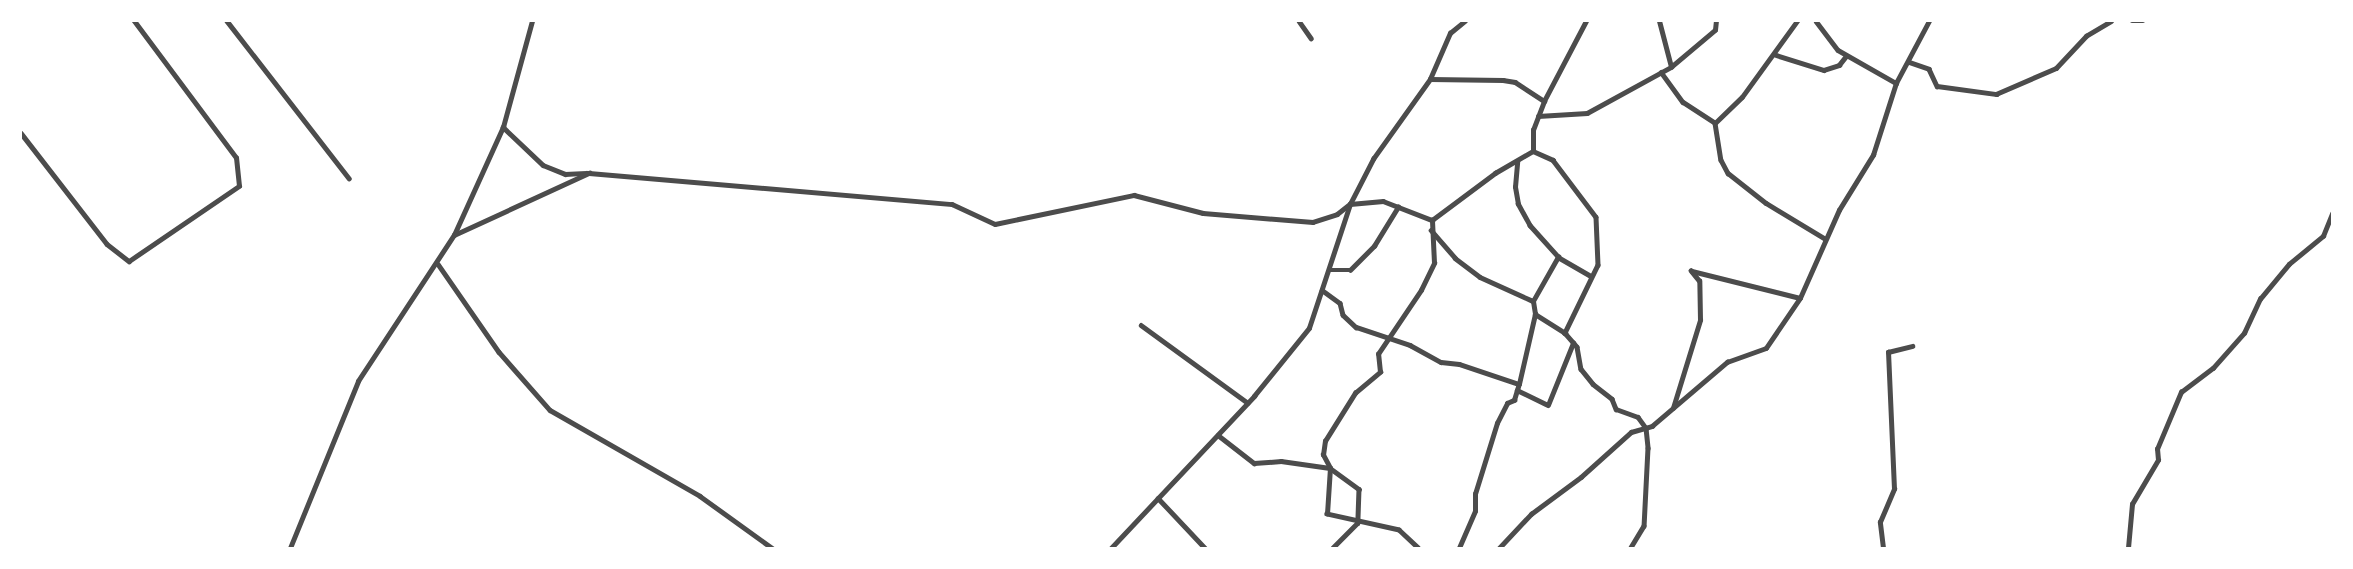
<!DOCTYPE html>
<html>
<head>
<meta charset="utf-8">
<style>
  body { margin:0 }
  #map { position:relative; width:2353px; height:569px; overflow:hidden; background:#fff; font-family:"DM Sans",sans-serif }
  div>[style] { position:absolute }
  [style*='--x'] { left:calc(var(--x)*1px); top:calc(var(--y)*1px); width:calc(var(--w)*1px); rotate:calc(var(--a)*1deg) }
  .minor>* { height:4.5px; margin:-2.25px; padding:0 2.25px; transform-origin:2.25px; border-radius:2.25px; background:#4c4c4c }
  span { translate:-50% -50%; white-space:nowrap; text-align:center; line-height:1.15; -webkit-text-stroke:4.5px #fff; paint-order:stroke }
  .frame { position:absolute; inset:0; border:22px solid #fff; pointer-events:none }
</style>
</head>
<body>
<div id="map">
  <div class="minor">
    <div style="--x:227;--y:21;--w:199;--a:52.2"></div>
    <div style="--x:1299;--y:21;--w:21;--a:55"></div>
    <div style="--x:1816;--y:21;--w:36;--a:53"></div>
    <div style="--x:1838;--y:50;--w:67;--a:29.6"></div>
    <div style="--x:2132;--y:21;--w:11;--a:0"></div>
    <div style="--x:1776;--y:55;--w:50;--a:17.4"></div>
    <div style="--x:1824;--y:70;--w:16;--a:-18"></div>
    <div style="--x:1839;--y:65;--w:11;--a:-52"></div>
    <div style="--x:1909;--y:62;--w:21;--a:19"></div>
    <div style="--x:1929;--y:69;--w:19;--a:65"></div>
    <div style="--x:1937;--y:86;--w:60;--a:7.7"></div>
    <div style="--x:1996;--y:94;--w:65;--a:-23.4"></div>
    <div style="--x:2056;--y:68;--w:44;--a:-46.8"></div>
    <div style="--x:2086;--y:36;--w:29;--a:-31"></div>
    <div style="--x:1671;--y:67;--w:57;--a:-40.1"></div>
    <div style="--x:1715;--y:30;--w:9;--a:-84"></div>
    <div style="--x:1661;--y:72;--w:37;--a:54"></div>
    <div style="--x:1683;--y:102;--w:38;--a:33"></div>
    <div style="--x:1715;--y:123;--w:37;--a:81"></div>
    <div style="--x:1721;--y:160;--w:15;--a:62"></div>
    <div style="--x:1728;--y:173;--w:48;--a:38.3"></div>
    <div style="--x:1766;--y:203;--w:68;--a:31.1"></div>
    <div style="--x:1430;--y:79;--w:73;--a:0.8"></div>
    <div style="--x:1503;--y:80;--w:12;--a:9"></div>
    <div style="--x:1515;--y:82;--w:35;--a:33"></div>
    <div style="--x:1538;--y:116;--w:49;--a:-3.5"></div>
    <div style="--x:1587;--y:113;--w:96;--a:-28.7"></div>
    <div style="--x:1671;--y:67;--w:48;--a:-104.6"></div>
    <div style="--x:1715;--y:123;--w:37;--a:-44"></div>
    <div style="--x:1742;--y:97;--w:94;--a:-54.1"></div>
    <div style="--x:503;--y:127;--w:55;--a:43.5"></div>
    <div style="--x:543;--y:165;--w:24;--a:22"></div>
    <div style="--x:565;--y:174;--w:21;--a:-3"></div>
    <div style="--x:21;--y:133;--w:140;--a:52.2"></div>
    <div style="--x:107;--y:244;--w:28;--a:38"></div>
    <div style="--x:129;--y:261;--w:133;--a:-34.3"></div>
    <div style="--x:239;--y:186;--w:28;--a:-96"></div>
    <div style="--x:236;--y:158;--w:171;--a:-126.7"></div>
    <div style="--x:1533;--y:151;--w:22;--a:24"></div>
    <div style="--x:1553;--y:160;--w:71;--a:53"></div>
    <div style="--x:1596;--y:217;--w:48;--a:87.6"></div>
    <div style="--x:1598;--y:265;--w:76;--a:115.9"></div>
    <div style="--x:1533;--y:151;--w:21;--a:-90"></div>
    <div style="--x:1533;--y:130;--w:31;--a:-69"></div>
    <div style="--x:1544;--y:101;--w:90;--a:-62.3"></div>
    <div style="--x:1431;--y:230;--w:37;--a:49"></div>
    <div style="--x:1455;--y:258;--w:31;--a:37"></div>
    <div style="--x:1480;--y:277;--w:58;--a:24.4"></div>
    <div style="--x:454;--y:235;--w:149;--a:-24.7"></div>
    <div style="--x:589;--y:173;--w:364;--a:4.9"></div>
    <div style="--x:952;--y:204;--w:47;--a:24.9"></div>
    <div style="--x:995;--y:224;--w:142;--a:-11.8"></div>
    <div style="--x:1134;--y:195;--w:71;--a:14.6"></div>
    <div style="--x:1203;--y:213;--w:110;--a:4.7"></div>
    <div style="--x:1313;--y:222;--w:25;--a:-18"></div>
    <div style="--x:1337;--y:214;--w:16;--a:-38"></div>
    <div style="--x:1350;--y:204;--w:33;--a:-5"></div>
    <div style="--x:1383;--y:201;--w:53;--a:21.2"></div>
    <div style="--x:1432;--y:220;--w:79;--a:-36.7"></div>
    <div style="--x:1495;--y:173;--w:44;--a:-30.1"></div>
    <div style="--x:1558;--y:257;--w:38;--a:30"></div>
    <div style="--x:438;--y:264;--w:107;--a:55.3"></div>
    <div style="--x:499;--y:352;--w:77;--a:48.7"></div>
    <div style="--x:550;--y:410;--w:173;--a:29.8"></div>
    <div style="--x:700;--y:496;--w:89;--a:35.8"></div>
    <div style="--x:1329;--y:270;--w:21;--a:0"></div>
    <div style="--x:1350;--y:270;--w:34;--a:-45"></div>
    <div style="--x:1374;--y:246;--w:46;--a:-58.4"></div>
    <div style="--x:1692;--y:271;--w:111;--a:14"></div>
    <div style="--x:1322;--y:290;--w:22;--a:36"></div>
    <div style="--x:1340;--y:303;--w:12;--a:76"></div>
    <div style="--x:1343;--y:315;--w:18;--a:43"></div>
    <div style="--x:1356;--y:327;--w:57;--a:18.4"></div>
    <div style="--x:1410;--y:345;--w:35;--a:29"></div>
    <div style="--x:1441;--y:362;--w:18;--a:6"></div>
    <div style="--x:1459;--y:364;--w:63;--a:18.4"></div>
    <div style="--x:1535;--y:314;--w:36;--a:32"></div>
    <div style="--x:1565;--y:333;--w:18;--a:49"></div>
    <div style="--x:1577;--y:347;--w:22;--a:80"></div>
    <div style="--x:1581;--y:369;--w:19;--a:51"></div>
    <div style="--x:1593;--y:384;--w:24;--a:38"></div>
    <div style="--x:1612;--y:399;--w:11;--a:68"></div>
    <div style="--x:1616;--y:409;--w:23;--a:20"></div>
    <div style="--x:1638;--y:417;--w:14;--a:54"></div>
    <div style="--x:1646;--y:428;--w:20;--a:84"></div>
    <div style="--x:1648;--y:448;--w:78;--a:92.9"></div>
    <div style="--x:1644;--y:526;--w:26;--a:121"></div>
    <div style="--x:1141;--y:325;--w:132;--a:36.1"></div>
    <div style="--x:1517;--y:390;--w:34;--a:26"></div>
    <div style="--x:1548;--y:405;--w:67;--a:-68"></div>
    <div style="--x:1673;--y:408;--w:92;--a:-72.9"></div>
    <div style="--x:1700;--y:320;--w:39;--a:-91"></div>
    <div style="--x:1699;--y:281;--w:13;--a:-129"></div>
    <div style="--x:1218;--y:435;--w:46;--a:37.9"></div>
    <div style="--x:1254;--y:463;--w:27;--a:-4"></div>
    <div style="--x:1281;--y:461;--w:49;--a:8.1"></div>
    <div style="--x:1330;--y:468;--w:36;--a:36"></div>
    <div style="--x:1359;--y:489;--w:34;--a:92"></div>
    <div style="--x:1358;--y:523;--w:35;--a:135"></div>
    <div style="--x:1158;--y:498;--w:69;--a:46.8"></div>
    <div style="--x:290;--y:548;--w:180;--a:-67.8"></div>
    <div style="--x:358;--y:381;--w:175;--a:-56.7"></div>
    <div style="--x:454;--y:235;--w:119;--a:-65.6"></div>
    <div style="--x:503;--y:127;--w:110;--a:-74.7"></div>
    <div style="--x:1111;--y:548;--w:209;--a:-46.7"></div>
    <div style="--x:1254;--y:396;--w:87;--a:-51"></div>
    <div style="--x:1309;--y:328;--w:131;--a:-71.7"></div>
    <div style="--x:1350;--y:204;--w:51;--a:-62.9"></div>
    <div style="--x:1373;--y:159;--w:98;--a:-54.5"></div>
    <div style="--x:1430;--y:79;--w:50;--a:-66.5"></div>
    <div style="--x:1450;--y:33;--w:19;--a:-39"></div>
    <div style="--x:1418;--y:548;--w:26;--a:-137"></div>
    <div style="--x:1399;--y:530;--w:74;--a:-167.5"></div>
    <div style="--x:1327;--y:514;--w:46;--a:-86.3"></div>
    <div style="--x:1330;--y:468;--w:15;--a:-118"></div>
    <div style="--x:1323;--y:455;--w:14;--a:-82"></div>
    <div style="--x:1325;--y:441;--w:57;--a:-58"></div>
    <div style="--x:1355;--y:393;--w:33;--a:-40"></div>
    <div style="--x:1380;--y:372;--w:18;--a:-96"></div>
    <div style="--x:1378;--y:354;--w:77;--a:-56.1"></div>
    <div style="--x:1421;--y:290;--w:30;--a:-64"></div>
    <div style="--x:1434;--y:263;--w:43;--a:-92.7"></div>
    <div style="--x:1459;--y:548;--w:40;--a:-66.6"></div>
    <div style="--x:1475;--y:511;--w:17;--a:-90"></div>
    <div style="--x:1475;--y:494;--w:74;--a:-72.8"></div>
    <div style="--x:1497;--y:423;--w:22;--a:-63"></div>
    <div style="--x:1507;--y:403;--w:8;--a:-23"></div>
    <div style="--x:1514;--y:400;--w:17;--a:-73"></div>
    <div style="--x:1519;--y:384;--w:72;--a:-77.1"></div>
    <div style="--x:1535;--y:314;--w:13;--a:-99"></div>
    <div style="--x:1533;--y:301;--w:51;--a:-60.4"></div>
    <div style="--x:1558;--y:257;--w:42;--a:-132.1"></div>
    <div style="--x:1530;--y:226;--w:25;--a:-119"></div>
    <div style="--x:1518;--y:204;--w:17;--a:-100"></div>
    <div style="--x:1515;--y:187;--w:25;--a:-85"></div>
    <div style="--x:1499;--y:548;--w:47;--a:-46.7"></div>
    <div style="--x:1531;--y:514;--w:62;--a:-36.5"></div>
    <div style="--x:1581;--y:477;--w:67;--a:-42"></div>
    <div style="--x:1631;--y:432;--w:22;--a:-16"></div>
    <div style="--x:1652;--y:426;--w:99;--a:-40.5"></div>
    <div style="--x:1727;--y:362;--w:41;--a:-19.7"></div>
    <div style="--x:1766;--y:348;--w:60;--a:-55.8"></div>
    <div style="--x:1800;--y:298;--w:96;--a:-66.1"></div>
    <div style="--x:1839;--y:210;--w:65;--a:-58.3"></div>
    <div style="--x:1873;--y:155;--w:76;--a:-72.3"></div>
    <div style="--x:1896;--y:83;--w:70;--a:-62"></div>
    <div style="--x:1883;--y:548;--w:26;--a:-97"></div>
    <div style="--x:1880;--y:522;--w:36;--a:-67"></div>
    <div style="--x:1894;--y:489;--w:137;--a:-92.5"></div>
    <div style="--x:1888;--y:352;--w:25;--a:-14"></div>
    <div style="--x:2128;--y:548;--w:44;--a:-84.8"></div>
    <div style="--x:2132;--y:504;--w:51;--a:-59.4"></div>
    <div style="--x:2158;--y:460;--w:11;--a:-95"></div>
    <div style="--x:2157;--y:449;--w:62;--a:-67.2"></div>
    <div style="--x:2181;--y:392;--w:40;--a:-37"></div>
    <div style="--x:2213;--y:368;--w:47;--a:-48.5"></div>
    <div style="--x:2244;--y:333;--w:38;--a:-65"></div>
    <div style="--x:2260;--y:299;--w:45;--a:-50.4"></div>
    <div style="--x:2289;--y:264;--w:44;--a:-39.5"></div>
    <div style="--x:2323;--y:236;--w:24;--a:-68"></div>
  </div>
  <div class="frame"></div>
</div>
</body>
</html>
